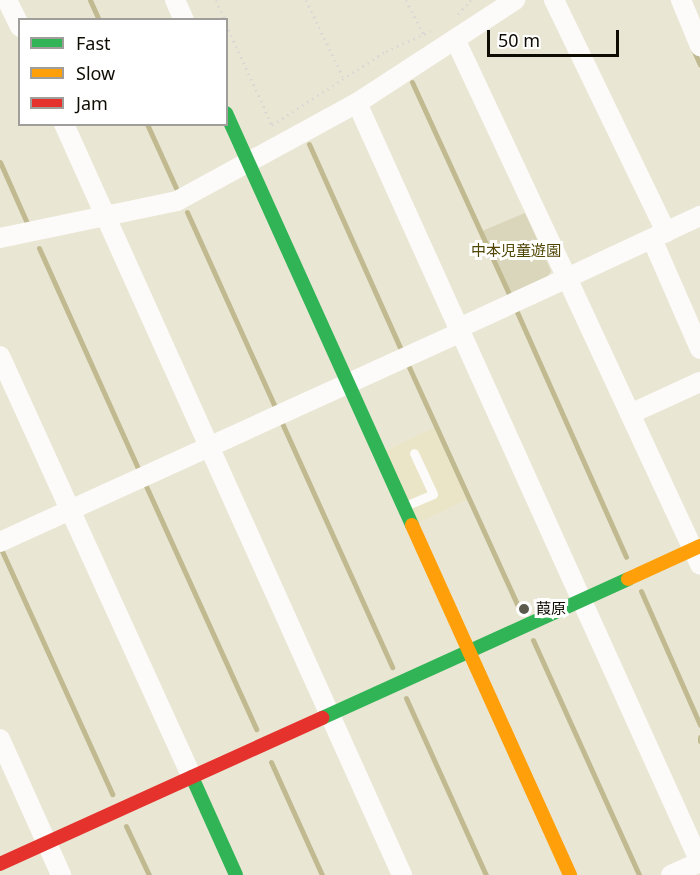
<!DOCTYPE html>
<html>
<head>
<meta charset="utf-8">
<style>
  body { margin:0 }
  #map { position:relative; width:700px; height:875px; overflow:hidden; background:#e9e6d4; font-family:"Noto Sans","Noto Sans JP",sans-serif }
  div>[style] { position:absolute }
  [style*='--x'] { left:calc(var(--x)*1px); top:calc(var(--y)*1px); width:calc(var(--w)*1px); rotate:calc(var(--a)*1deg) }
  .built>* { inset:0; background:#ebe5c7; transform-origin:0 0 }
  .green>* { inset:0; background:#dad6bc }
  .stream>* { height:5px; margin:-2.5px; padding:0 2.5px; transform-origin:2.5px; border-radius:2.5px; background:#c1ba91 }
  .path>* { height:3px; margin-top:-1.5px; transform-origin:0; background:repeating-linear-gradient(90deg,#dad8d3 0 1.5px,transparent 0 6px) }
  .lane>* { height:9px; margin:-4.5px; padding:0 4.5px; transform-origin:4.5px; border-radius:4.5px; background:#fcfbf9 }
  .street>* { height:20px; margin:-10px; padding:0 10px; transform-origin:10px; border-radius:10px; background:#fcfbf9 }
  .fast>* { height:14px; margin:-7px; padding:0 7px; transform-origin:7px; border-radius:7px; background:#30b455 }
  .slow>* { height:14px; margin:-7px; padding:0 7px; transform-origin:7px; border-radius:7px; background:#ff9f0a }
  .jam>* { height:14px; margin:-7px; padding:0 7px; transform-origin:7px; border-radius:7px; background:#e5322d }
  .dots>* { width:16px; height:16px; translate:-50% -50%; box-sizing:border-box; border:3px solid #fff; border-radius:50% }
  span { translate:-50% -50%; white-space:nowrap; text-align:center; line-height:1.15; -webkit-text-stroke:6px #fff; paint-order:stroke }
  .park-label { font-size:15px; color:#514604 }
  .poi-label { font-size:15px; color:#0e0c03 }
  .left { translate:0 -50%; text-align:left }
  .legend { position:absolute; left:18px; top:18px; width:210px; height:108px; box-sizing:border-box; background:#fff; border:2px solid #9f9e9a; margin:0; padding:8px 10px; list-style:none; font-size:18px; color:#0e0c03 }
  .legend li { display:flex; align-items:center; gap:12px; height:30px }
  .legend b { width:30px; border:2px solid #9f9e9a }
  .scale { position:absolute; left:487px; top:30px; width:132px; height:27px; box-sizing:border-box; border:3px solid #0e0c03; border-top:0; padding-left:8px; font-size:18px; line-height:21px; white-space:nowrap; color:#0e0c03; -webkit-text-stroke:4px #fff; paint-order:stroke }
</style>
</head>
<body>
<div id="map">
  <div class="built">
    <div style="left:434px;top:428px;width:79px;height:54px;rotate:65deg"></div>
  </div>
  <div class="green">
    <div style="clip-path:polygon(525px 213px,551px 271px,546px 280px,512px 296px,482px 231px)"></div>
  </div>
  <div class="stream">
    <div style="--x:90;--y:0;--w:22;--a:66"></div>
    <div style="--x:693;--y:49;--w:17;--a:66"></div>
    <div style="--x:412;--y:82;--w:235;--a:65.4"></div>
    <div style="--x:147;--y:124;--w:70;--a:65.6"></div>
    <div style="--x:309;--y:144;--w:228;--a:65.9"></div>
    <div style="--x:0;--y:162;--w:67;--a:66.1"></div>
    <div style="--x:187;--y:212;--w:216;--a:65.7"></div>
    <div style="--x:39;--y:248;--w:244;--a:65.8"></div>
    <div style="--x:517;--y:312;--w:268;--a:66"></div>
    <div style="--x:409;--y:367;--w:265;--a:65.5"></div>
    <div style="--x:282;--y:423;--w:268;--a:65.7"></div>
    <div style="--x:146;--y:486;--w:267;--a:65.6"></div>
    <div style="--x:2;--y:551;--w:267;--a:65.6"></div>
    <div style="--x:641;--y:591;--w:146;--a:66.2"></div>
    <div style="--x:533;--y:640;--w:258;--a:65.7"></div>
    <div style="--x:406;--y:698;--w:194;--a:65.7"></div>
    <div style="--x:700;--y:737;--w:4;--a:90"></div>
    <div style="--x:271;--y:762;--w:124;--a:65.7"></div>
    <div style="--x:126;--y:826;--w:54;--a:64.9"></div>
  </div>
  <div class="path">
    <div style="--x:216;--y:0;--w:22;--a:66"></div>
    <div style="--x:306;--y:0;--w:85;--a:64.3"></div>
    <div style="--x:406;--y:0;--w:38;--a:63"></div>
    <div style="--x:458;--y:14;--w:19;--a:-47"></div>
    <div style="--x:226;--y:24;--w:111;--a:65.5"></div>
    <div style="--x:272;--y:125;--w:136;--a:-33"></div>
    <div style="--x:386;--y:51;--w:49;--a:-24"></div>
  </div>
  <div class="lane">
    <div style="--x:405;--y:506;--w:30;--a:-23"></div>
    <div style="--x:433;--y:494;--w:45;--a:-114.9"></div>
  </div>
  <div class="street">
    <div style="--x:7;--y:0;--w:30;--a:64"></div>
    <div style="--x:175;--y:0;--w:22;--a:66"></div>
    <div style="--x:554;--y:0;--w:258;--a:64.2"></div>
    <div style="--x:681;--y:0;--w:50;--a:67.6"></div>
    <div style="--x:455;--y:39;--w:264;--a:64.9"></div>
    <div style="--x:567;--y:278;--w:147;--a:-25"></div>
    <div style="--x:357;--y:103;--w:833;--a:65.68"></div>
    <div style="--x:64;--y:124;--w:824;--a:65.77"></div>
    <div style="--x:0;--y:238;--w:181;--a:-11.8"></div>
    <div style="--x:177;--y:201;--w:205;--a:-28.6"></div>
    <div style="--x:357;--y:103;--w:189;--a:-33.1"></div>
    <div style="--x:652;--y:239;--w:120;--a:66.4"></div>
    <div style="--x:459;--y:328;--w:119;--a:-24.8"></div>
    <div style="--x:567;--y:278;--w:316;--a:65.1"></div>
    <div style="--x:0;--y:356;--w:463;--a:65.5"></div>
    <div style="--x:630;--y:414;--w:77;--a:-24.6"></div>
    <div style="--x:0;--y:542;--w:507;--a:-24.49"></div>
    <div style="--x:0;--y:739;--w:149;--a:65.8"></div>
    <div style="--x:671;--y:875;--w:32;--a:-24"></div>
  </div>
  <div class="fast">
    <div style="--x:226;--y:113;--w:452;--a:65.7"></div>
    <div style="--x:322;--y:718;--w:336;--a:-24.4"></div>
    <div style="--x:192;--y:777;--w:107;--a:65.8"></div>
  </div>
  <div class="slow">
    <div style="--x:412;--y:525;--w:384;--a:65.7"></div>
    <div style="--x:628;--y:579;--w:79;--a:-24.6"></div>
  </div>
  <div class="jam">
    <div style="--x:0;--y:864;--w:354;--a:-24.4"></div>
  </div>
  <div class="dots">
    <div style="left:524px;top:609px;background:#5b584c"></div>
  </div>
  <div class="park-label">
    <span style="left:516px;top:251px">中本児童遊園</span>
  </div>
  <div class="poi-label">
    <span class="left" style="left:536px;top:609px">葭原</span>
  </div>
  <ul class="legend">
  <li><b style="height:8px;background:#30b455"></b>Fast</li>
  <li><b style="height:8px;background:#ff9f0a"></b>Slow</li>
  <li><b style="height:8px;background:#e5322d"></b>Jam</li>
  </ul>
  <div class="scale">50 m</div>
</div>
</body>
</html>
